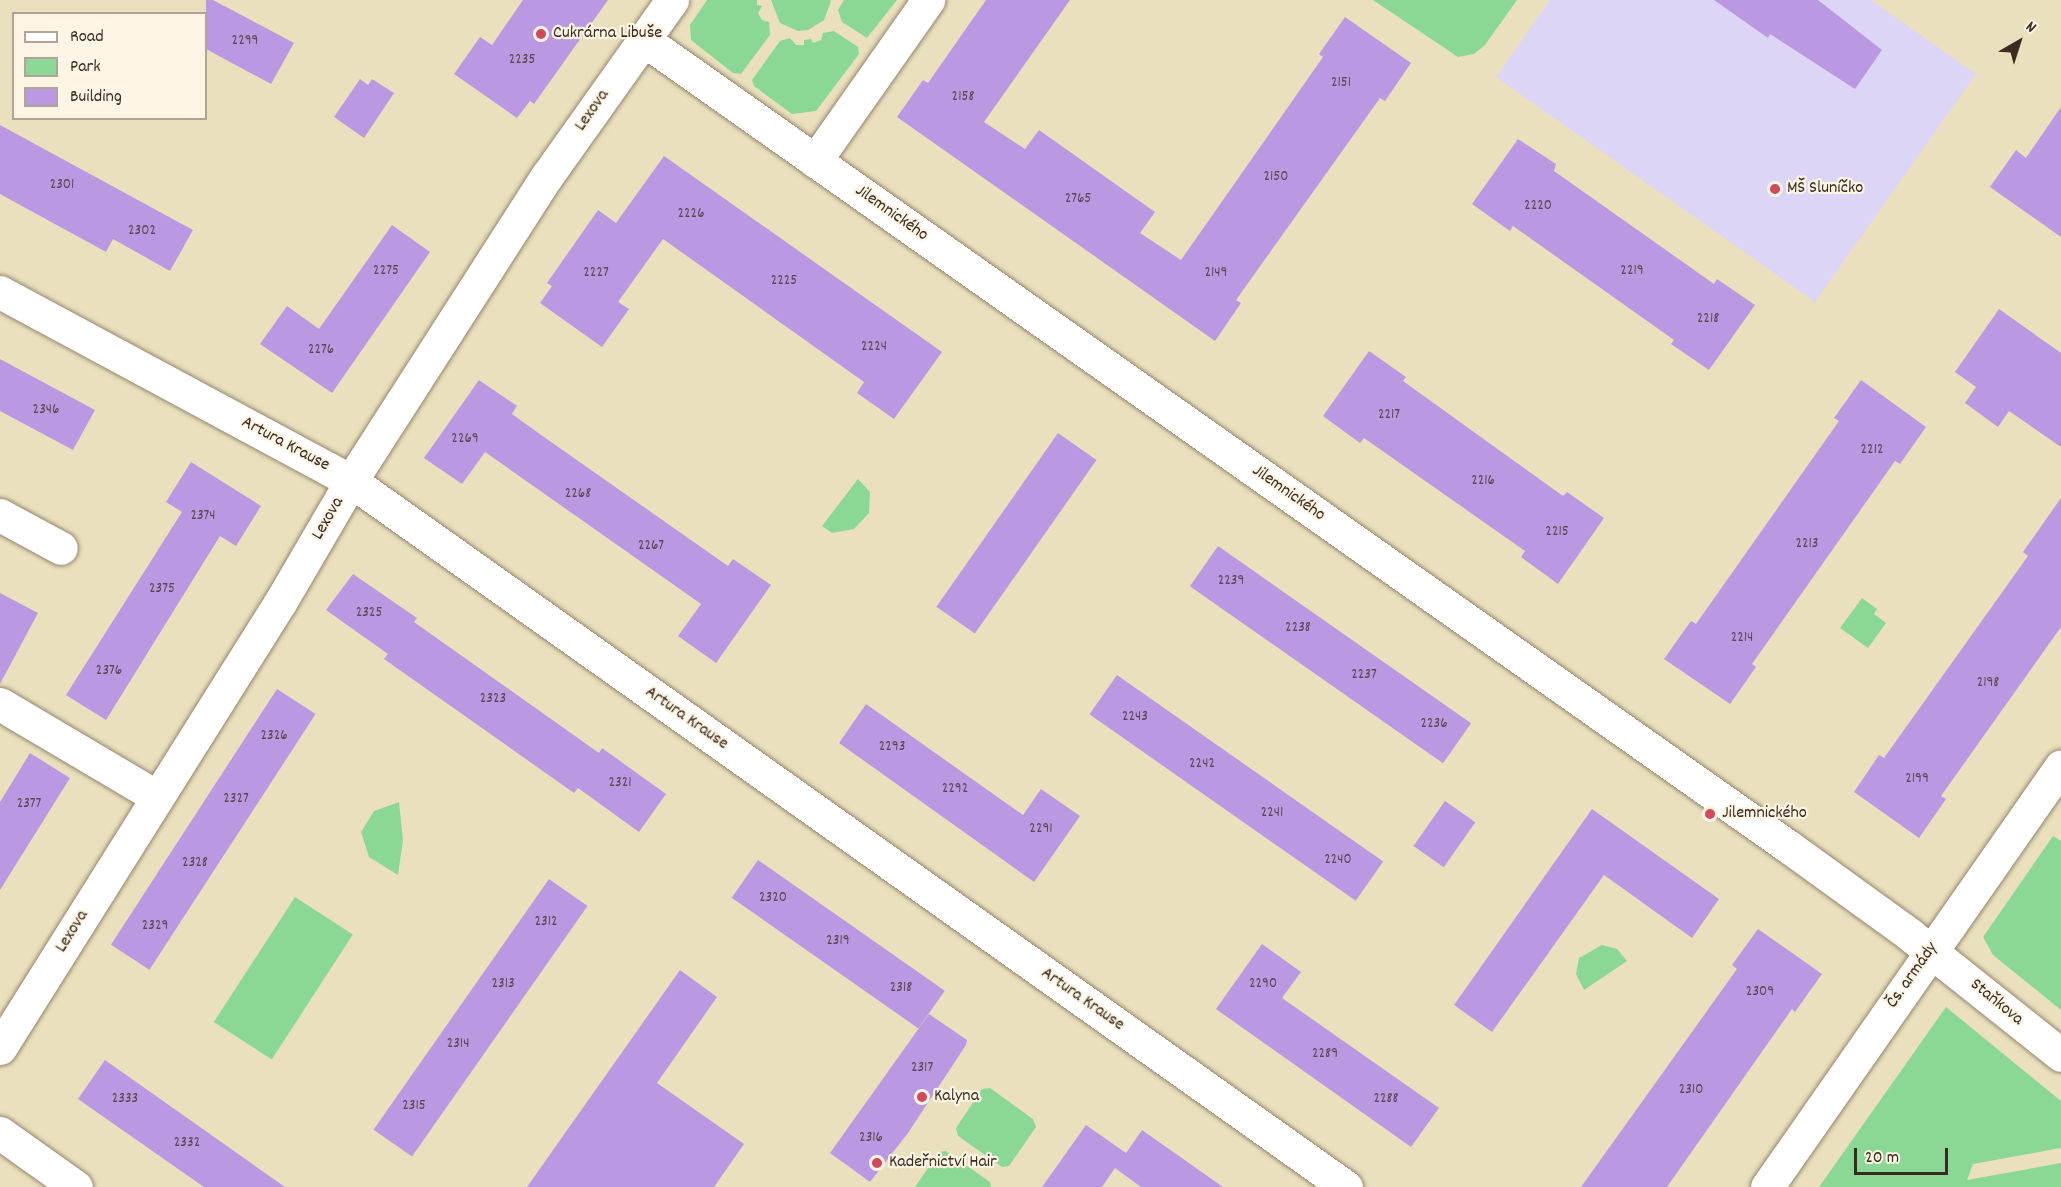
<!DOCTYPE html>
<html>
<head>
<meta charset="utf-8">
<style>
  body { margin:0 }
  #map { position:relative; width:2061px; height:1187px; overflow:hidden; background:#ebe0bd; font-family:Dekko,sans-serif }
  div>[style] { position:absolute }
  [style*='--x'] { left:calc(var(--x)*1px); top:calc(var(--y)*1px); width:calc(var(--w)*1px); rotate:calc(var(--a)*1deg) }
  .built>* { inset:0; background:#ddd5f6 }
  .green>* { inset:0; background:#8bd896; transform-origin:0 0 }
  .building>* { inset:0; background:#bb99e2; transform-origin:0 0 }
  .roads { filter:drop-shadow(0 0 2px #93856e) drop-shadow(0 0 2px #93856e) }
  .street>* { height:33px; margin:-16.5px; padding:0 16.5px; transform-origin:16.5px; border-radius:16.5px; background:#fff }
  .dots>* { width:16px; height:16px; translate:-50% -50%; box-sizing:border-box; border:3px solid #fcf5e5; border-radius:50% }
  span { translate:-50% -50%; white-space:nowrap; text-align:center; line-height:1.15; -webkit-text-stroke:4.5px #fcf5e5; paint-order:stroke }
  .number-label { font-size:15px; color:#5b464f }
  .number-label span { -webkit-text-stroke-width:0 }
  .poi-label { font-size:18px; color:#3b2a1e }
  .left { translate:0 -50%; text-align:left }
  .street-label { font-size:18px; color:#3b2a1e }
  .legend { position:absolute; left:12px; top:12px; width:195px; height:108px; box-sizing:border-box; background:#fcf5e5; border:2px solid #afa495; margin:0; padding:8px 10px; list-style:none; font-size:18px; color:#3b2a1e }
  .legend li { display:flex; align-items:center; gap:12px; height:30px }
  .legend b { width:30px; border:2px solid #afa495 }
  .north { position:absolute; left:1989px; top:12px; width:60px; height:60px; -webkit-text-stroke:4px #fcf5e5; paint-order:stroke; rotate:39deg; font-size:16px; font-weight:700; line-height:24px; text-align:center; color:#3b2a1e }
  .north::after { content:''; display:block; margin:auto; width:21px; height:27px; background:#3b2a1e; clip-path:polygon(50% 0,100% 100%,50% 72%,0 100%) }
  .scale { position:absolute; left:1854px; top:1148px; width:94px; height:27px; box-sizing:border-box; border:3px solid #3b2a1e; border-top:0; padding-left:8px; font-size:18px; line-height:21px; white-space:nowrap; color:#3b2a1e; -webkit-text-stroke:4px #fcf5e5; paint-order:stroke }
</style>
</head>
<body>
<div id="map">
  <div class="built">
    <div style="clip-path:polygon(1550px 0,1871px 0,1976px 74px,1815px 302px,1496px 77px)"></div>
  </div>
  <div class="green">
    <div style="clip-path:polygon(707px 0,757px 0,757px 5px,762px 6px,758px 13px,762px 20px,769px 22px,770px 35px,741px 74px,733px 73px,691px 40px,690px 25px)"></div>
    <div style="clip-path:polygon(771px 0,830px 0,831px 1px,824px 20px,808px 30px,798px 31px,780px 23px)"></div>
    <div style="clip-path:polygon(844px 0,897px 0,867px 38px,842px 22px,838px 10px)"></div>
    <div style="clip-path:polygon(1373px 0,1517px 0,1485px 45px,1474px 54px,1458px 57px)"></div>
    <div style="clip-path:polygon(834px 31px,858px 47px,859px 54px,816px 111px,792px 114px,754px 86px,752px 80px,780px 41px,790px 38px,796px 45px,804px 45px,804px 40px,811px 39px,813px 43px,821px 40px,823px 33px)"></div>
    <div style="clip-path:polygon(858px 479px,870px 492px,869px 513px,854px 529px,832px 533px,822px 526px)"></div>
    <div style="clip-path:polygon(1862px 598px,1877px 609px,1874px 614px,1886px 623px,1868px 648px,1840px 628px)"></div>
    <div style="clip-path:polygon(399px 802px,403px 840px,398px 875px,369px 857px,361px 832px,374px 811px)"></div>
    <div style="clip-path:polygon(2053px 836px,2061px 841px,2061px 1010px,1993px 955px,1983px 937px)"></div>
    <div style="left:295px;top:897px;width:69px;height:149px;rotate:33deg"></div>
    <div style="clip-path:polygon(1602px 945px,1617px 949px,1627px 961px,1584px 990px,1576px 974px,1579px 958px)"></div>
    <div style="clip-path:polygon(1946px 1007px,2061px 1101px,2061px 1148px,1973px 1164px,1967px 1180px,2061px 1163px,2061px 1187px,1819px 1187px)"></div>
    <div style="clip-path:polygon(990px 1088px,1033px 1119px,1036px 1127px,1009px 1166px,1002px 1167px,958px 1136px,956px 1128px,982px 1089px)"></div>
    <div style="clip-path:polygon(946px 1151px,990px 1182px,991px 1187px,915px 1187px,939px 1152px)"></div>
  </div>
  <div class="building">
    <div style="clip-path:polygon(206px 0,213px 0,294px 43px,271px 84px,206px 49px)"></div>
    <div style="clip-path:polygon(523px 0,608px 0,534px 104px,530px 101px,517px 118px,454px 74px,480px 37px,492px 45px)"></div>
    <div style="clip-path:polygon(986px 0,1070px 0,984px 122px,1025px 149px,1039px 130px,1155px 212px,1140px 233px,1181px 260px,1323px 57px,1319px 54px,1345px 17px,1411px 63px,1385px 101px,1380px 98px,1236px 300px,1241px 303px,1215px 341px,897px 117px,923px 80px,928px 83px)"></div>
    <div style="clip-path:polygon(1714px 0,1818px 0,1882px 50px,1855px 89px,1770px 34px,1768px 38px)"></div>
    <div style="clip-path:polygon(360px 79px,368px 85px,372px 79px,394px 93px,364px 138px,334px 117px)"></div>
    <div style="clip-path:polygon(2061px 107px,2061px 237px,1990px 187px,2016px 150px,2026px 158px)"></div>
    <div style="clip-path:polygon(0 125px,193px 230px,170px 271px,113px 239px,106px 252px,0 194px)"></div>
    <div style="clip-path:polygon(1518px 139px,1556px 164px,1554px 171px,1714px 284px,1717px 279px,1755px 305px,1709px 370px,1671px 344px,1674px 340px,1513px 226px,1510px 231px,1472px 204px)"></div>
    <div style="clip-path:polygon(664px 156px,942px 352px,894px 419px,857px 393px,864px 382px,663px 239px,618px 302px,629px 309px,602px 347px,540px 303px,552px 286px,547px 283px,598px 210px,616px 223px)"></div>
    <div style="clip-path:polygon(392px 225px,430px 252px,332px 393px,260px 344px,287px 306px,319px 329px)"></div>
    <div style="clip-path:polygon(1999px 309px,2061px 353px,2061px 447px,2009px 411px,1998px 427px,1965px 403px,1976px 387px,1955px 372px)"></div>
    <div style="clip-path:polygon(1369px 351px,1406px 377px,1403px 381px,1563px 496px,1567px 492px,1604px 518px,1558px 584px,1521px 557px,1525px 551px,1364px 438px,1360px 443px,1323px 416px)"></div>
    <div style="clip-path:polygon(0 359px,95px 410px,73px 450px,0 411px)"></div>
    <div style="clip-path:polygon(479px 380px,517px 406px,512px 414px,544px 437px,728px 566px,733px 559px,771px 585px,716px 663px,678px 636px,701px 604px,667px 580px,485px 452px,462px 484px,424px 458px)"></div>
    <div style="clip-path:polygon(1861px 380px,1926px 427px,1900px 464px,1895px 461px,1752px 664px,1756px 667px,1730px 704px,1664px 659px,1691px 621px,1696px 624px,1839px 421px,1834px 418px)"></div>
    <div style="left:1058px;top:433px;width:47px;height:212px;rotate:35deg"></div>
    <div style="clip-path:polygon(191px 462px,261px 506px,236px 546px,220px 536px,106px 720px,66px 695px,182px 512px,166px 502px)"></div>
    <div style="clip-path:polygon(2061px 498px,2061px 627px,1941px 796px,1946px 799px,1919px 838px,1854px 792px,1879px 755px,1884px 758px,2028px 556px,2023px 552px)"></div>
    <div style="left:1218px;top:546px;width:309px;height:49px;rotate:35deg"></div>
    <div style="clip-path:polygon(353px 574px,417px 618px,414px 622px,599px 753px,602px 748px,666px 794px,639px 832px,578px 788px,574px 793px,384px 659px,388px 654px,326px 610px)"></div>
    <div style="clip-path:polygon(0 593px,38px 613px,0 684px)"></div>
    <div style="left:1117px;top:675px;width:325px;height:48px;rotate:35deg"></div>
    <div style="left:277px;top:689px;width:46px;height:305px;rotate:33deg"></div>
    <div style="clip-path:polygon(866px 704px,1023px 815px,1041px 789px,1080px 816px,1034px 882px,839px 743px)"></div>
    <div style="clip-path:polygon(30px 753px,70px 778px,0 890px,0 802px)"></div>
    <div style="left:1445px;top:801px;width:37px;height:55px;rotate:35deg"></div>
    <div style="clip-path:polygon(1592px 809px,1719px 899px,1692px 938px,1604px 875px,1492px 1032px,1454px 1005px)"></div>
    <div style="left:758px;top:860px;width:228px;height:46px;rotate:35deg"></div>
    <div style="left:549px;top:879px;width:47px;height:306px;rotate:35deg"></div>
    <div style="clip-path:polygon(1758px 929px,1822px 974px,1795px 1012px,1792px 1009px,1667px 1187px,1581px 1187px,1737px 969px,1732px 965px)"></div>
    <div style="clip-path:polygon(1262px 944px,1301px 972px,1282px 998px,1439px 1108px,1411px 1147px,1216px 1009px)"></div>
    <div style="clip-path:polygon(680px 970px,717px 997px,657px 1083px,744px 1144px,714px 1187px,527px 1187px)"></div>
    <div style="clip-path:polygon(929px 1014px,967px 1040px,966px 1045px,908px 1133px,870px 1182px,830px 1153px)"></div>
    <div style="clip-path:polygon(105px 1060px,285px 1187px,204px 1187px,118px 1127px,78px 1099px)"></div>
    <div style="clip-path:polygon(1086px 1125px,1126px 1153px,1142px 1130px,1223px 1187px,1141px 1187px,1115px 1168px,1102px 1187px,1042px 1187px)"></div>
  </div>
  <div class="roads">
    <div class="street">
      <div style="--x:644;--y:40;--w:1401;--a:35.18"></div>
      <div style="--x:1789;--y:847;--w:148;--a:35.9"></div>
      <div style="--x:1909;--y:934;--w:194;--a:38.5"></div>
      <div style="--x:815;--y:161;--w:197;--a:-54.9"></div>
      <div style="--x:0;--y:292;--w:399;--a:28.3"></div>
      <div style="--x:351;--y:481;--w:1220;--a:35.36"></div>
      <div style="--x:0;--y:515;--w:69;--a:28.4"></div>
      <div style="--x:0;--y:704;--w:182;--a:30.6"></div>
      <div style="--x:0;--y:1048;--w:528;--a:-57.85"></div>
      <div style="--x:281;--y:601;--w:139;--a:-59.7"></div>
      <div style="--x:351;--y:481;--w:363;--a:-57.3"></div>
      <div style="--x:547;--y:176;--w:216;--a:-54.6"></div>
      <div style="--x:0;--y:1133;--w:93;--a:35.4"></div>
      <div style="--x:1767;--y:1187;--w:513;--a:-55.07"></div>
    </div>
  </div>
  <div class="dots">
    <div style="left:541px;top:34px;background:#d1495b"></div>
    <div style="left:1775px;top:189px;background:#d1495b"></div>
    <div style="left:1710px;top:814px;background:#d1495b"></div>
    <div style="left:922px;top:1097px;background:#d1495b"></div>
    <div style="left:877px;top:1163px;background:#d1495b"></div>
  </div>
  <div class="number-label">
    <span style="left:245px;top:42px">2299</span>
    <span style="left:522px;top:61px">2235</span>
    <span style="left:1341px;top:84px">2151</span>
    <span style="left:963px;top:98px">2158</span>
    <span style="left:1276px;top:178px">2150</span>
    <span style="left:62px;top:186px">2301</span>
    <span style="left:1078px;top:200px">2765</span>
    <span style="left:1538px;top:207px">2220</span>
    <span style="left:691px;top:215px">2226</span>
    <span style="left:142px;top:232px">2302</span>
    <span style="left:386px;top:272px">2275</span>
    <span style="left:1632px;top:272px">2219</span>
    <span style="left:596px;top:274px">2227</span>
    <span style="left:1216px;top:274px">2149</span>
    <span style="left:784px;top:282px">2225</span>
    <span style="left:1708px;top:320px">2218</span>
    <span style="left:874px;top:348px">2224</span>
    <span style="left:321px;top:351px">2276</span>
    <span style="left:46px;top:411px">2346</span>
    <span style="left:1389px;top:416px">2217</span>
    <span style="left:465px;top:440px">2269</span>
    <span style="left:1872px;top:451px">2212</span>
    <span style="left:1483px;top:482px">2216</span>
    <span style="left:578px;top:495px">2268</span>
    <span style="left:203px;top:517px">2374</span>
    <span style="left:1557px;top:533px">2215</span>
    <span style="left:1807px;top:545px">2213</span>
    <span style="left:651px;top:547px">2267</span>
    <span style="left:1231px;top:582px">2239</span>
    <span style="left:162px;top:590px">2375</span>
    <span style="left:369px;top:614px">2325</span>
    <span style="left:1298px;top:629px">2238</span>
    <span style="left:1742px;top:639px">2214</span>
    <span style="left:109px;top:672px">2376</span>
    <span style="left:1364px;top:676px">2237</span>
    <span style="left:1988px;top:684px">2198</span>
    <span style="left:493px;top:700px">2323</span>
    <span style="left:1135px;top:718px">2243</span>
    <span style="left:1434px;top:725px">2236</span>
    <span style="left:274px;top:737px">2326</span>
    <span style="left:892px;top:748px">2293</span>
    <span style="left:1202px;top:765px">2242</span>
    <span style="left:1917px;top:780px">2199</span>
    <span style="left:620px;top:784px">2321</span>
    <span style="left:955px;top:790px">2292</span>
    <span style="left:236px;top:800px">2327</span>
    <span style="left:29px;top:805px">2377</span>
    <span style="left:1272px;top:814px">2241</span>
    <span style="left:1041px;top:830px">2291</span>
    <span style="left:1338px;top:861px">2240</span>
    <span style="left:195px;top:864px">2328</span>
    <span style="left:773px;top:899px">2320</span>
    <span style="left:546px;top:923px">2312</span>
    <span style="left:155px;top:927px">2329</span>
    <span style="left:838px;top:942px">2319</span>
    <span style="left:503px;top:985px">2313</span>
    <span style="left:1263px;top:985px">2290</span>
    <span style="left:901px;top:989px">2318</span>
    <span style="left:1760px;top:993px">2309</span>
    <span style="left:458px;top:1045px">2314</span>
    <span style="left:1325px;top:1055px">2289</span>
    <span style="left:922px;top:1069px">2317</span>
    <span style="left:1691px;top:1091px">2310</span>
    <span style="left:125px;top:1100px">2333</span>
    <span style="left:1386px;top:1100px">2288</span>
    <span style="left:414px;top:1107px">2315</span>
    <span style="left:871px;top:1139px">2316</span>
    <span style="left:187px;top:1144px">2332</span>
  </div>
  <div class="poi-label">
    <span class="left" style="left:553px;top:34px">Cukrárna Libuše</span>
    <span class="left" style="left:1787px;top:189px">MŠ Sluníčko</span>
    <span class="left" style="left:1722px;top:814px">Jilemnického</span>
    <span class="left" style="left:934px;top:1097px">Kalyna</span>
    <span class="left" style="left:889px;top:1163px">Kadeřnictví Hair</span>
  </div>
  <div class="street-label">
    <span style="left:593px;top:111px;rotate:-55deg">Lexova</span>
    <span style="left:891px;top:214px;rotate:35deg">Jilemnického</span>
    <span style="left:285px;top:445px;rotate:28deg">Artura Krause</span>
    <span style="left:1288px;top:494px;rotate:35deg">Jilemnického</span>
    <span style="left:329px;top:519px;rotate:-60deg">Lexova</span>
    <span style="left:686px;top:719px;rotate:35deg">Artura Krause</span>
    <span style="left:73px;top:932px;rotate:-58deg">Lexova</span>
    <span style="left:1913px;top:976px;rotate:-55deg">Čs. armády</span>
    <span style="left:1082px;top:1000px;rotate:35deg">Artura Krause</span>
    <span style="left:1996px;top:1003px;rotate:39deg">Staňkova</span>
  </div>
  <ul class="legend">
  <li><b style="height:8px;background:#fff"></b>Road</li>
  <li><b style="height:16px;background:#8bd896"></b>Park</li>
  <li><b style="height:16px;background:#bb99e2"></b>Building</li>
  </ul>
  <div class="north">N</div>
  <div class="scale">20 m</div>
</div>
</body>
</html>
